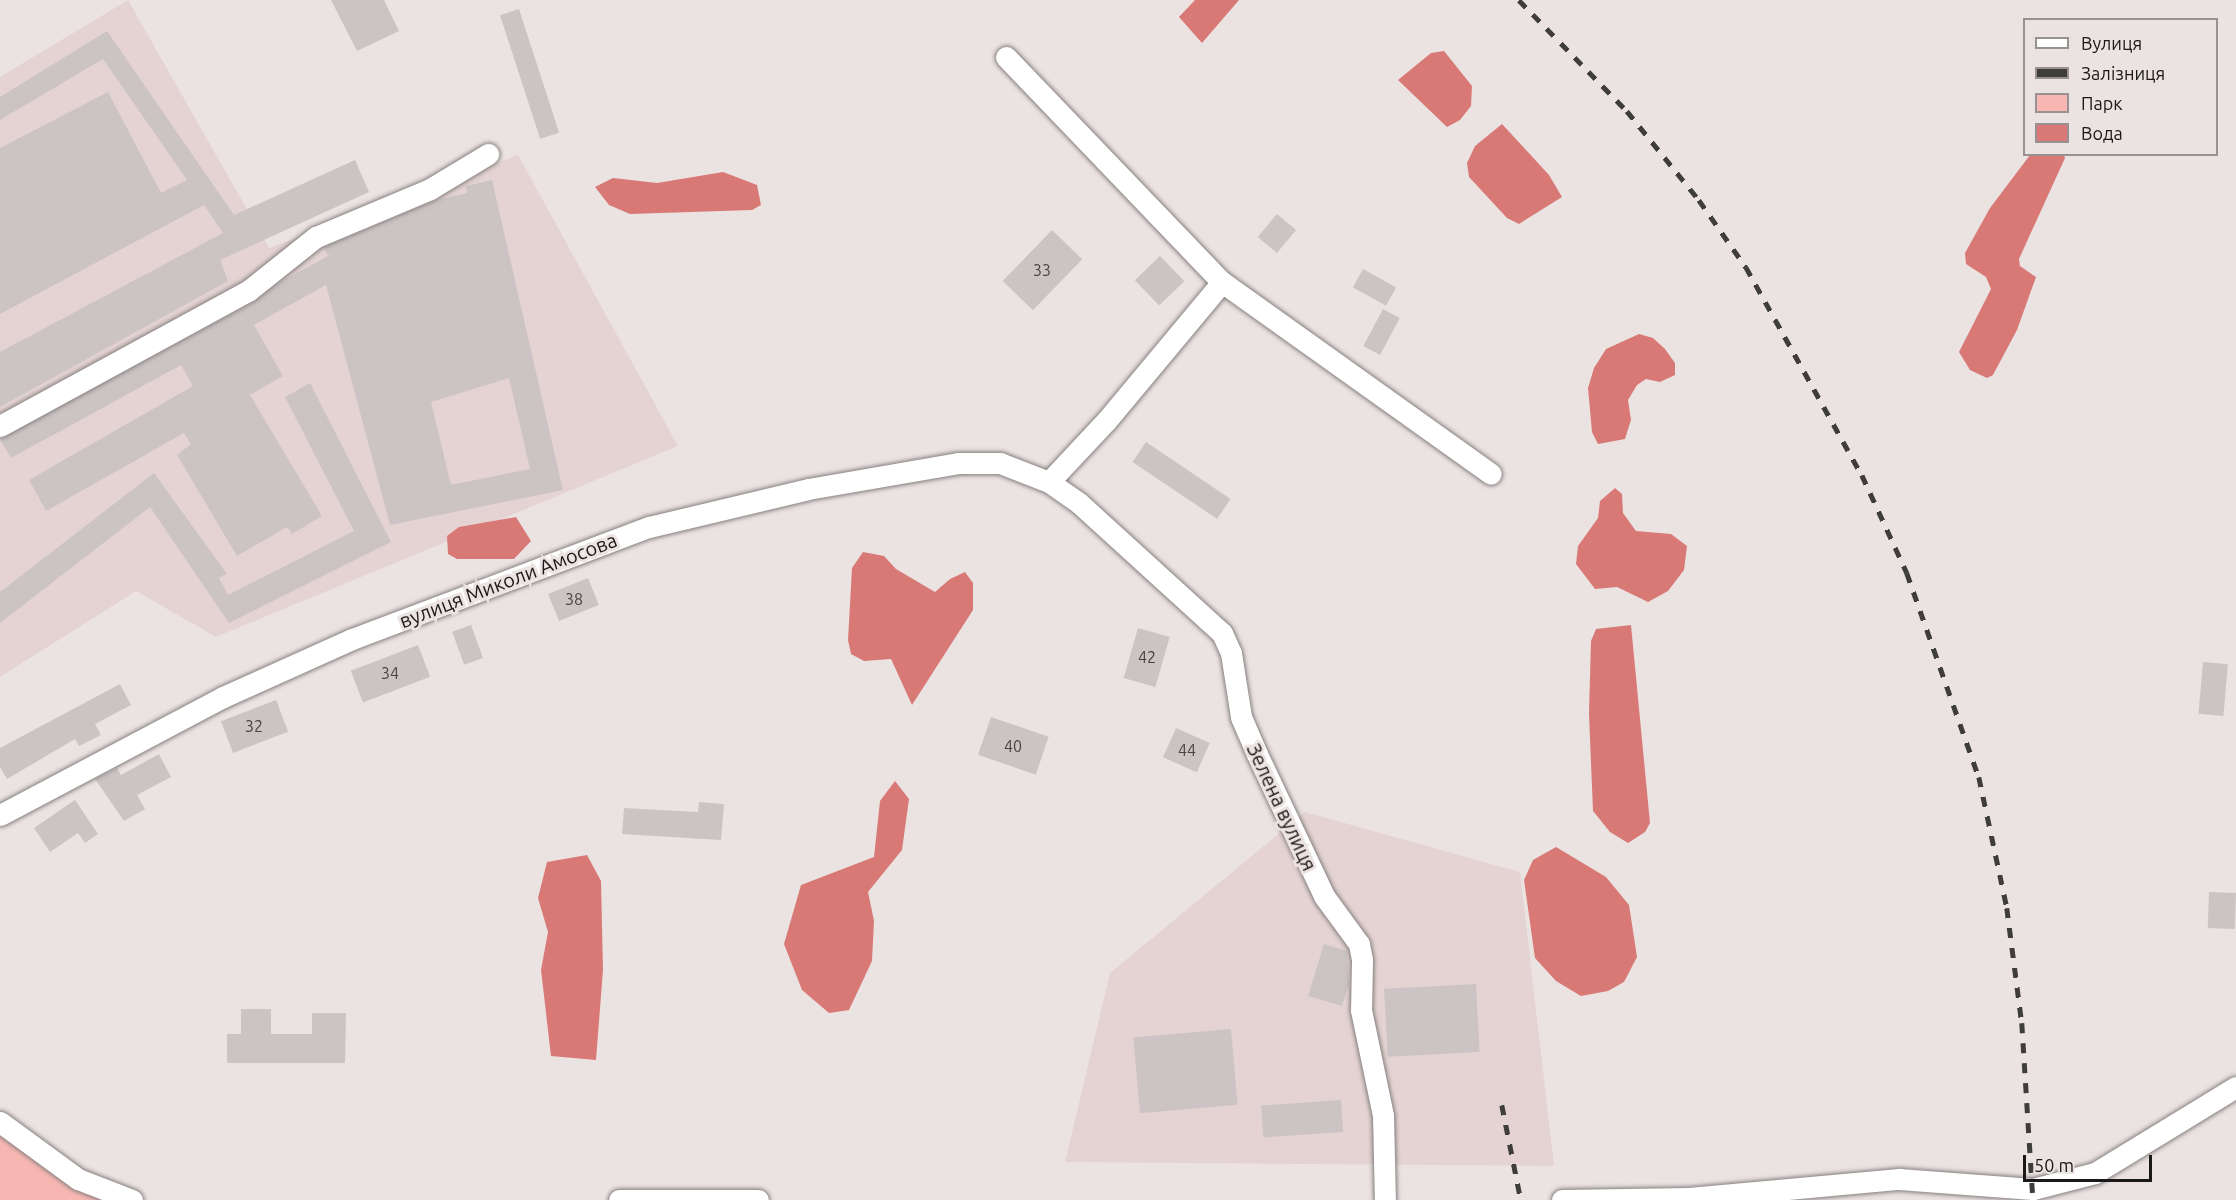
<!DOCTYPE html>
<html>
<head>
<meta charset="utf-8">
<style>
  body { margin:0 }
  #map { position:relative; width:2236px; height:1200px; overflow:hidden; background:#ebe3e2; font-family:Ubuntu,sans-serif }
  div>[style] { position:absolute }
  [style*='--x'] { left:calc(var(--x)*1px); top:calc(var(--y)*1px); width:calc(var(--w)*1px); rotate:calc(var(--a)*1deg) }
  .built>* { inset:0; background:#e4d3d2 }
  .green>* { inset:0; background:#f7b6b1 }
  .water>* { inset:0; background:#d87976 }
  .building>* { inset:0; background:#ccc4c4; transform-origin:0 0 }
  .roads { filter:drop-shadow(0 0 2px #878080) drop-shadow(0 0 2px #878080) }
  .minor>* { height:21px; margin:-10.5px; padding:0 10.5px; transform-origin:10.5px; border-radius:10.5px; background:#fff }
  .rail>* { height:4.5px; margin-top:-2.25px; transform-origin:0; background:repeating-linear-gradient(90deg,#3f3c3c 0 10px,transparent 0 20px) }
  span { translate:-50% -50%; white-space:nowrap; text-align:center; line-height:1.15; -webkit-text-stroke:6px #ebe3e2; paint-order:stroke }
  .number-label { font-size:16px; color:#464343 }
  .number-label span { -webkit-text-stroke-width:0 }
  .street-label { font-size:20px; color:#1a1818 }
  .legend { position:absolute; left:2023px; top:18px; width:195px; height:138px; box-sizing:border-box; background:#ebe3e2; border:2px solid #979291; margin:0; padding:8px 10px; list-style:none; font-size:18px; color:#1a1818 }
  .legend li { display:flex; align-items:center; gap:12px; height:30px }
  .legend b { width:30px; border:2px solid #979291 }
  .scale { position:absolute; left:2023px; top:1155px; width:129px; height:27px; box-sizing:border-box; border:3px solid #1a1818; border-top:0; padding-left:8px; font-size:18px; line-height:21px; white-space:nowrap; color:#1a1818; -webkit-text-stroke:4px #ebe3e2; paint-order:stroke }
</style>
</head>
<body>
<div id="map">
  <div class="built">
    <div style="clip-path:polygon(128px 0,269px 248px,518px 155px,678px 446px,216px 637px,136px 591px,0 677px,0 77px)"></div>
    <div style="clip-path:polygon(1305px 812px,1520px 872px,1554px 1166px,1065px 1162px,1110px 973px)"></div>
  </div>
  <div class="green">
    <div style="clip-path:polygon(0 1122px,132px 1200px,0 1200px)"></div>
  </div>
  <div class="water">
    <div style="clip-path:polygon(1195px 0,1239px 0,1202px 43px,1179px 17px)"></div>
    <div style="clip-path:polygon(1444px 51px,1472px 86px,1471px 106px,1460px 120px,1447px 127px,1398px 80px,1431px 53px)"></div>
    <div style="clip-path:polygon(1502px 124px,1549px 175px,1562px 197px,1519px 224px,1507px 218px,1469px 177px,1467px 163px,1475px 146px)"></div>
    <div style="clip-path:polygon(2030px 155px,2064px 155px,2065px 158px,2019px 259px,2020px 266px,2036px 277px,2017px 330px,1993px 375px,1987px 378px,1970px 370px,1959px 352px,1991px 289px,1986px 277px,1966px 264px,1965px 253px,1990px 208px)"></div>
    <div style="clip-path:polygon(723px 172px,757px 185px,761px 205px,752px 210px,630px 214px,609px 205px,595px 187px,613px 178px,657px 183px)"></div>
    <div style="clip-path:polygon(1639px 334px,1653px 338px,1665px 349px,1675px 363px,1675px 375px,1660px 382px,1646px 379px,1637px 385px,1628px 400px,1631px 420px,1625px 439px,1598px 444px,1592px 432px,1588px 388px,1594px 368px,1606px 349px)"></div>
    <div style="clip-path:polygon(1615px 488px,1622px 494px,1623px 513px,1636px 531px,1671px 534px,1687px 546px,1684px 570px,1668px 591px,1648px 602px,1617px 587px,1595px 589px,1576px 564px,1578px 546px,1598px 518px,1600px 501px)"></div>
    <div style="clip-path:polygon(516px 517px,531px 541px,514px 559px,457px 559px,448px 554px,447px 536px,459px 527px)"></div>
    <div style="clip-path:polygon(863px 552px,884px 556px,896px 569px,935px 592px,950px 579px,965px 572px,973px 583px,973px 610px,912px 705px,891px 659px,864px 661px,851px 654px,848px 640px,852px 568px)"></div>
    <div style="clip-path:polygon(1631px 625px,1650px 823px,1645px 832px,1628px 843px,1610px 832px,1593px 811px,1589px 714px,1591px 641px,1596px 629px)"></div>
    <div style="clip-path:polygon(895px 781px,909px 799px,902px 850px,868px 892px,874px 921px,872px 961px,849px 1010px,829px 1013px,802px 990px,784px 944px,801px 885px,874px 857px,880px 801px)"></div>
    <div style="clip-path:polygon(1556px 847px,1606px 877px,1629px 905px,1637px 957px,1624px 982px,1608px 991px,1581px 996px,1556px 981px,1535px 958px,1524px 880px,1533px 860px)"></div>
    <div style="clip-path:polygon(587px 855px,601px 881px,603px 970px,596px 1060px,551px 1056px,541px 970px,548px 932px,538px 898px,547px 862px)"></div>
  </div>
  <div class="building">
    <div style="clip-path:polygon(331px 0,384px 0,399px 31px,357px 51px)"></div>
    <div style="left:519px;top:9px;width:130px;height:20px;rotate:72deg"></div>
    <div style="clip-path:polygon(107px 31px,234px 215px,355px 160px,369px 192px,220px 260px,228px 281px,0 407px,0 352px,223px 233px,204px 205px,0 314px,0 148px,108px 92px,161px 193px,187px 180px,103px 59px,0 120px,0 97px)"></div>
    <div style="clip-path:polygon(evenodd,492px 180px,563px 490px,390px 525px,326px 285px,254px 325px,283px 376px,250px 395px,322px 516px,292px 534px,287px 527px,237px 556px,177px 455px,191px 444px,184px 433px,46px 511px,29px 480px,193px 386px,181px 365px,11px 458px,0 439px,254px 302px,277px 284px,328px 256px,324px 247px,436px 200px,467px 193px,466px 186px,492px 180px,509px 378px,530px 469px,451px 485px,431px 402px,509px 378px)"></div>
    <div style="left:1277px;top:214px;width:25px;height:30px;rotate:40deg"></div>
    <div style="left:1052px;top:230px;width:42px;height:71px;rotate:44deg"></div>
    <div style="left:1160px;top:256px;width:35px;height:35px;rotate:46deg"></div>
    <div style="left:1363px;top:269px;width:38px;height:21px;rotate:29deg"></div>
    <div style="left:1383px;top:309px;width:19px;height:42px;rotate:28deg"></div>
    <div style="clip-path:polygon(310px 383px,391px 542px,229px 623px,150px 507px,0 623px,0 592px,154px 473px,227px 574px,219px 578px,228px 595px,354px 531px,285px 397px)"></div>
    <div style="left:1146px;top:442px;width:102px;height:24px;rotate:34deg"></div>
    <div style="left:588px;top:578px;width:29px;height:43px;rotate:68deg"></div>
    <div style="left:471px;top:625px;width:35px;height:20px;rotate:70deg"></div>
    <div style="left:1138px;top:628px;width:33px;height:52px;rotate:16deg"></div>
    <div style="left:418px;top:645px;width:34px;height:72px;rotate:69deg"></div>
    <div style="left:2203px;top:662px;width:25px;height:52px;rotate:5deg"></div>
    <div style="clip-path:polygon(120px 684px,131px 705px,95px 724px,101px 735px,79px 746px,75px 739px,7px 779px,0 767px,0 748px)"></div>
    <div style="left:276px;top:700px;width:34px;height:59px;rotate:69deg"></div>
    <div style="left:991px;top:717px;width:61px;height:40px;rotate:19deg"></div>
    <div style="left:1176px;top:728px;width:37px;height:32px;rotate:24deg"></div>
    <div style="clip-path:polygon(159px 754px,171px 777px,137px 795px,145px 809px,124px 821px,95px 779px,117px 768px,121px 775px)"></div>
    <div style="clip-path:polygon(75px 800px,98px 834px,85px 843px,78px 833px,50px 852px,34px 828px)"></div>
    <div style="clip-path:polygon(699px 802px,724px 804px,721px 840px,622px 834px,624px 808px,698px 812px)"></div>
    <div style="left:2209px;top:892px;width:27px;height:36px;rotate:2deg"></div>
    <div style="clip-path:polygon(1324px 944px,1347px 951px,1349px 985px,1342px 1006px,1308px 996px)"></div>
    <div style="left:1476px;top:984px;width:68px;height:92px;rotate:87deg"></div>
    <div style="clip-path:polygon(241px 1009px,271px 1009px,271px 1034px,312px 1034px,312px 1013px,346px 1013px,345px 1063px,227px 1063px,227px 1034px,241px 1034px)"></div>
    <div style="left:1231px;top:1029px;width:76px;height:98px;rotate:85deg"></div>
    <div style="left:1341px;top:1100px;width:32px;height:80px;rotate:86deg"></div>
  </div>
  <div class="roads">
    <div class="minor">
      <div style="--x:1006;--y:57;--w:312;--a:46.2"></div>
      <div style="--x:1222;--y:282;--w:181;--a:129.8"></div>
      <div style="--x:1106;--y:421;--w:83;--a:133.1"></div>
      <div style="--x:1222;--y:282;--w:330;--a:35.5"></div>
      <div style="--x:0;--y:426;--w:282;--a:-28.6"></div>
      <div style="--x:248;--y:291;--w:87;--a:-38.5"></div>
      <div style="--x:316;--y:237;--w:124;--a:-22.8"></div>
      <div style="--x:430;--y:189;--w:68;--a:-31.1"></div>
      <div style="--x:0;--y:815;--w:252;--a:-27.9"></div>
      <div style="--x:223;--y:697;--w:141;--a:-24.2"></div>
      <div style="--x:352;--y:639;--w:317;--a:-20.7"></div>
      <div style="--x:649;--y:527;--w:163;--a:-13.4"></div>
      <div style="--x:808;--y:489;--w:152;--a:-9.8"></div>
      <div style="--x:958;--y:463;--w:42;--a:0"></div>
      <div style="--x:1000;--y:463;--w:53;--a:21.2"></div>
      <div style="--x:1049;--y:482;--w:37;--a:35"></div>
      <div style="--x:1079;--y:503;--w:193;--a:42.3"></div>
      <div style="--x:1222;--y:633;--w:22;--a:66"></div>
      <div style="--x:1231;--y:653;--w:65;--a:81.1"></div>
      <div style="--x:1241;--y:717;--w:40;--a:66.6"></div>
      <div style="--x:1257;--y:754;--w:157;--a:64.7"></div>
      <div style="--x:1324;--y:896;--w:59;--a:53.9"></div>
      <div style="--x:1359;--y:944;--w:16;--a:79"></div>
      <div style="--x:1362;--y:960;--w:50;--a:91.1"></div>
      <div style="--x:1361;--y:1010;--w:107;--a:78.2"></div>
      <div style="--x:1383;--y:1115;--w:85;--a:88.7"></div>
      <div style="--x:0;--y:1122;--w:97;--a:36.2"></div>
      <div style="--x:78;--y:1179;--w:58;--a:21.3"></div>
      <div style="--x:619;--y:1200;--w:139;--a:0"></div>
      <div style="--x:1562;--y:1200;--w:127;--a:-0.9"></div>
      <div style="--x:1689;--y:1198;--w:211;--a:-5.2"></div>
      <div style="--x:1899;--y:1179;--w:134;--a:4.3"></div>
      <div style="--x:2033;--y:1189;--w:64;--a:-14.5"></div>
      <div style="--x:2095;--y:1173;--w:165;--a:-31.4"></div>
    </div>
  </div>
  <div class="rail">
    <div style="--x:1519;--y:0;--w:155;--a:45.8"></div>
    <div style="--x:1627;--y:111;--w:114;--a:51"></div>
    <div style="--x:1699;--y:200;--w:82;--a:55"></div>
    <div style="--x:1746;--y:267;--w:238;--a:60.9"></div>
    <div style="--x:1862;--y:475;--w:108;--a:65.3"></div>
    <div style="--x:1907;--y:573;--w:216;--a:70.6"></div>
    <div style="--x:1979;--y:777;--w:134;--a:77.9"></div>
    <div style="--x:2007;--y:908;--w:116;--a:82.6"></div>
    <div style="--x:2022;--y:1023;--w:177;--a:86.4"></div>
    <div style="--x:1502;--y:1105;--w:97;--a:78.7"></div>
  </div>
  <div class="number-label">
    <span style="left:1042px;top:270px">33</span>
    <span style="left:574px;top:599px">38</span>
    <span style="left:1147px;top:657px">42</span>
    <span style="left:390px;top:673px">34</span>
    <span style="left:254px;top:726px">32</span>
    <span style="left:1013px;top:746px">40</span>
    <span style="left:1187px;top:750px">44</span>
  </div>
  <div class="street-label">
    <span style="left:508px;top:580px;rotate:-21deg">вулиця Миколи Амосова</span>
    <span style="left:1282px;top:807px;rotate:65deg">Зелена вулиця</span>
  </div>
  <ul class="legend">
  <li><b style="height:8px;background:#fff"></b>Вулиця</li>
  <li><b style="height:8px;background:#3f3c3c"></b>Залізниця</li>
  <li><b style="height:16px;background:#f7b6b1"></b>Парк</li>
  <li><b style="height:16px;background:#d87976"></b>Вода</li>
  </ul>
  <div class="scale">50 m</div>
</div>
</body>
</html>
